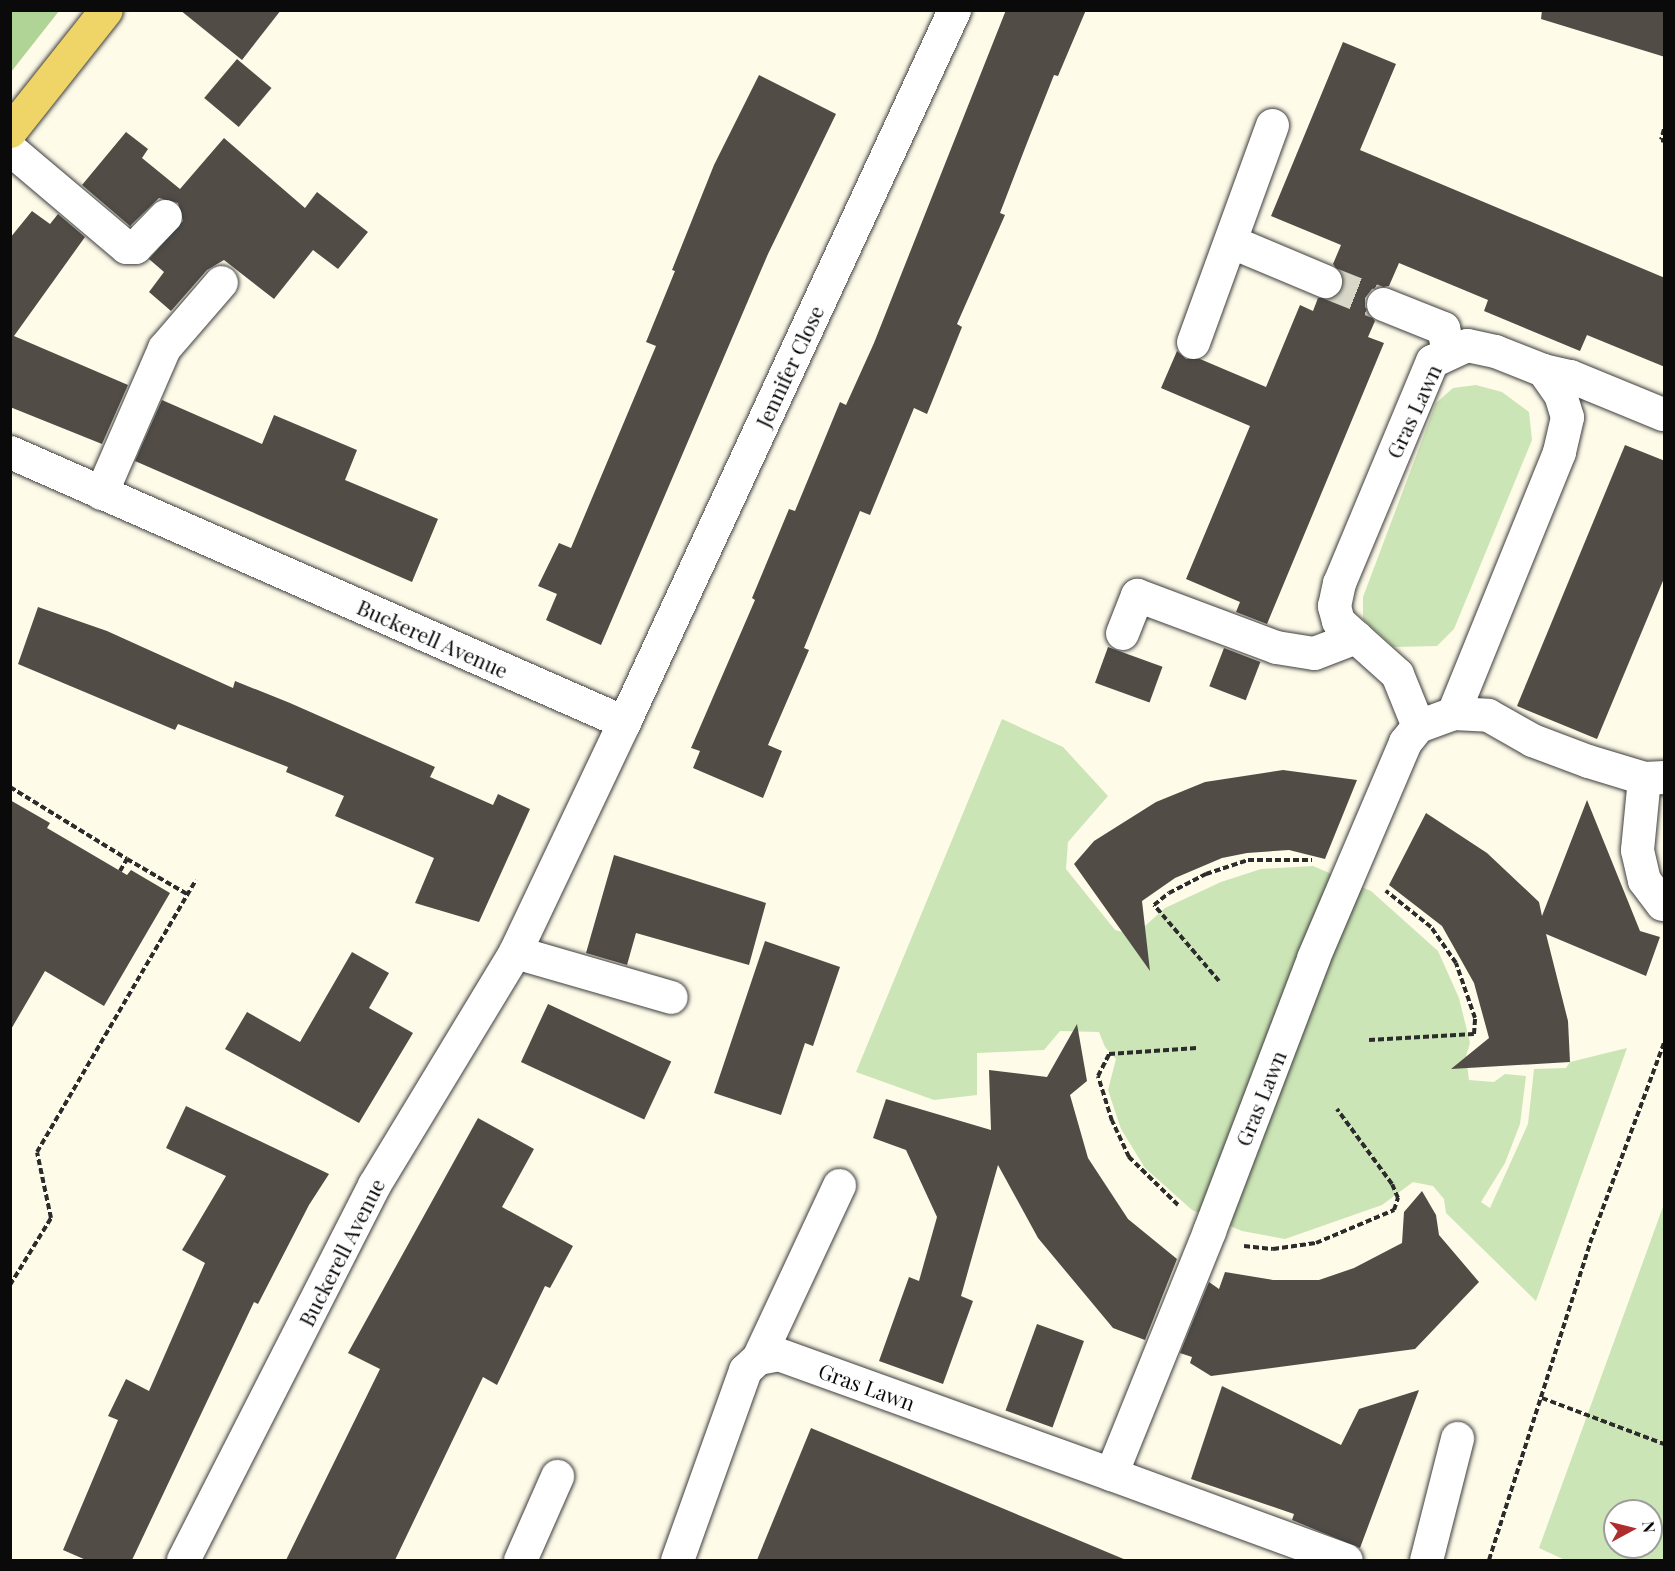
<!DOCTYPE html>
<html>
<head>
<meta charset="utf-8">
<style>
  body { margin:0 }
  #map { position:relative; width:1675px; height:1571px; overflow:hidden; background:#fefbe9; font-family:"Playfair Display",serif }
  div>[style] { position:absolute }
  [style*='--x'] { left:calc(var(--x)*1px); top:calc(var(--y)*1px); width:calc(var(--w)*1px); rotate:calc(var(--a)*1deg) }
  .green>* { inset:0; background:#cce5b6 }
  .forest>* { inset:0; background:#afd496 }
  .building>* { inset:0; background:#524c47; transform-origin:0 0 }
  .minor-tunnel>* { height:33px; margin-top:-16.5px; transform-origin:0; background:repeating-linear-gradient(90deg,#d9d7c8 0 33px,transparent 0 49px) }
  .path>* { height:4px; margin-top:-2px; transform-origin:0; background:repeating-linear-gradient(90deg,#2c2c2c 0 6px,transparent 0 9px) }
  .roads { filter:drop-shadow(0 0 2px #3d3d3d) drop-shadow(0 0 2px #3d3d3d) }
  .minor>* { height:33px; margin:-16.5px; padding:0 16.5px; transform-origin:16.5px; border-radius:16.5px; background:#fff }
  .major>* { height:33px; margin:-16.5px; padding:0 16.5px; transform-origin:16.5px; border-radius:16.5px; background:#efd567 }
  span { translate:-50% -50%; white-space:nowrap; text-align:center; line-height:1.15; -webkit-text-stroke:6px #fff; paint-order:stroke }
  .street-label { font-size:21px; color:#0a0a0a }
  .frame { position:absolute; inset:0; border:12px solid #0a0a0a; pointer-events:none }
  .north { position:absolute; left:1603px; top:1499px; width:60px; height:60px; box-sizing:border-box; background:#fff; border:2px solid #9d9d9d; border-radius:50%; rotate:83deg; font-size:16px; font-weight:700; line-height:24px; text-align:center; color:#0a0a0a }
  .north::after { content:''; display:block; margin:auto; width:21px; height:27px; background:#b02d2d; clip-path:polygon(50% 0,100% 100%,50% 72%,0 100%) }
</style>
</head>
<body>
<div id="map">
  <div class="green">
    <div style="clip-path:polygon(1476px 385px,1502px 392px,1529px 412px,1532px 440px,1454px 629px,1437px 646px,1394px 647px,1363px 619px,1363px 597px,1436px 403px,1453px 388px)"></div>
    <div style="clip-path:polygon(1002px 719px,1063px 747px,1108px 796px,1068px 842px,1066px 869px,1115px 930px,1135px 935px,1165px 908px,1221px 882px,1261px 869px,1313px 866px,1371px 891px,1438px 951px,1459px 998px,1470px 1043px,1466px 1056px,1469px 1080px,1494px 1082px,1505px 1074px,1526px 1076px,1520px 1124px,1505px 1163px,1481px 1202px,1490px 1208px,1528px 1124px,1534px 1069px,1566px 1068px,1570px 1062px,1627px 1048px,1536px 1301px,1446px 1213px,1444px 1199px,1433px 1186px,1413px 1182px,1382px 1205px,1285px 1239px,1242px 1231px,1192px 1210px,1145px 1168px,1121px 1129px,1108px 1090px,1116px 1059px,1105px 1047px,1099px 1032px,1060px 1031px,1044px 1050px,977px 1053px,977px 1095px,934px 1100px,856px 1072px)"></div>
    <div style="clip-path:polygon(evenodd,1664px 1204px,1664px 1560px,1565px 1560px,1539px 1548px,1664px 1204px,1615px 1511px,1651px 1511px,1651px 1547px,1615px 1547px,1615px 1511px)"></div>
  </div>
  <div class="forest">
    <div style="clip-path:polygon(11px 10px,59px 11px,11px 72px,10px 11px)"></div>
  </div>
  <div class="building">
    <div style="clip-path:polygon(180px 10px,281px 10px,242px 60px)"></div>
    <div style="clip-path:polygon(1006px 10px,1086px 10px,1058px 76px,1054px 75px,1027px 143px,1000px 213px,1005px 215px,957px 324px,962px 327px,927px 414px,914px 408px,870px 515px,860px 511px,804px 648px,809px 650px,768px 745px,782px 751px,763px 798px,693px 768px,700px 751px,691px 748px,755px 600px,752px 598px,789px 509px,795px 511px,840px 402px,846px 405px,874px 343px)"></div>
    <div style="clip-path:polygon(1542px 10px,1665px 10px,1665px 57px,1541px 19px)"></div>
    <div style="clip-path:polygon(1343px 42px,1396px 64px,1360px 150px,1665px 278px,1665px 367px,1587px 335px,1580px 351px,1484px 311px,1488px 300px,1399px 263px,1389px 286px,1372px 289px,1365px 298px,1365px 307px,1375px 321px,1368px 337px,1384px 343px,1267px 624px,1236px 612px,1240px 602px,1186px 579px,1250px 426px,1161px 388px,1177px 351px,1186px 359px,1200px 359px,1266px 387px,1300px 305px,1313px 311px,1318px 298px,1336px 296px,1342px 289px,1343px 278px,1333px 264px,1341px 245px,1271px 216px)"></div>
    <div style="left:237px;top:59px;width:45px;height:51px;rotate:40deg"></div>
    <div style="clip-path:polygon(759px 75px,836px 114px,768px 254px,601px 645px,546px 620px,557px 594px,538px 586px,559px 543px,571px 548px,656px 346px,646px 342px,675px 271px,672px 270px,714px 165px)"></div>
    <div style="clip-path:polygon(126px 132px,148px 149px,142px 158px,180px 189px,224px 138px,305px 208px,317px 192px,368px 232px,338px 269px,313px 250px,274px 299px,224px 260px,207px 270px,171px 311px,149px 292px,164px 272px,149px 259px,183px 221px,178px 203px,159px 198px,130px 226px,82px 185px)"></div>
    <div style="clip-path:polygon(32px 211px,50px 224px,58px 214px,85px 237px,14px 336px,128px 385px,102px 444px,10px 407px,10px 238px)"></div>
    <div style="clip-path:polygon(162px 400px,262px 444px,274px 415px,357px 450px,345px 480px,438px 519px,412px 582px,135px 461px)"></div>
    <div style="clip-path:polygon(1625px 445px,1665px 461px,1665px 576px,1597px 739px,1517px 706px)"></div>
    <div style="clip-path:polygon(38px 607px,107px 631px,233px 688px,235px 681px,290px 703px,435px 767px,430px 777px,493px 805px,498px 794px,530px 809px,479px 922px,415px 903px,434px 858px,335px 816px,344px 796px,286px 772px,288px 767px,178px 724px,175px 730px,18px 664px)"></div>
    <div style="left:1108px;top:647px;width:58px;height:38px;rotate:20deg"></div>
    <div style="left:1224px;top:648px;width:39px;height:41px;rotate:21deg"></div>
    <div style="clip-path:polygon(1283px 770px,1357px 780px,1325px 859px,1289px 850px,1247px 853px,1222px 858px,1175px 878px,1142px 901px,1150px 971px,1074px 864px,1094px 841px,1156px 802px,1205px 782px)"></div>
    <div style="clip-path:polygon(10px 800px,50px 823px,47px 828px,127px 875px,131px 870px,170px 893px,104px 1006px,45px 971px,10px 1031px)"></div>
    <div style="clip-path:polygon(1587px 800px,1640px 931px,1660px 937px,1646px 976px,1546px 934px,1568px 1021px,1570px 1062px,1451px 1069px,1489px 1038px,1474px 983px,1442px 926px,1389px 885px,1426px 813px,1487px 853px,1539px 902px,1542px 916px)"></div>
    <div style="clip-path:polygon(614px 855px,766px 903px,749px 965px,636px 933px,627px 965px,586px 953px)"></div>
    <div style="clip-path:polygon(765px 941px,840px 967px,813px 1046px,805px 1043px,781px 1115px,714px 1093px)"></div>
    <div style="clip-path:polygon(352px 952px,389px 973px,369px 1008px,413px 1033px,359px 1123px,225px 1049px,247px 1012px,300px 1042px)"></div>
    <div style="left:548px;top:1004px;width:136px;height:64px;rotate:25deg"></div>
    <div style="clip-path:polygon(1077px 1024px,1087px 1081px,1070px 1095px,1088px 1158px,1128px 1219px,1177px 1259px,1145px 1340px,1113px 1328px,1038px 1238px,998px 1165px,961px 1296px,973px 1301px,943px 1384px,879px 1361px,909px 1277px,919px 1281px,937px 1217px,906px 1150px,873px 1138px,886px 1099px,991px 1130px,989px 1070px,1047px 1077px)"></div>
    <div style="clip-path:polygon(186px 1106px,329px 1174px,309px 1205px,258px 1304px,254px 1302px,132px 1560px,86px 1560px,63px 1550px,118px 1420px,108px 1416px,126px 1379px,149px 1391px,205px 1263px,182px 1250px,226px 1176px,166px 1148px)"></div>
    <div style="clip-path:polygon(478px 1118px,534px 1149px,502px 1207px,573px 1246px,550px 1288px,545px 1286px,497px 1385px,483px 1377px,395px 1560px,286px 1560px,380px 1369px,348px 1353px)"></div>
    <div style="clip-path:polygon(1422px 1191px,1436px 1215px,1439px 1235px,1479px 1282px,1415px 1349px,1211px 1376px,1190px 1363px,1192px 1357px,1180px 1353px,1209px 1282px,1219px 1289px,1225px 1272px,1273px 1280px,1319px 1280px,1354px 1268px,1402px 1243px,1404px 1212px)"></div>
    <div style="left:1037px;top:1324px;width:50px;height:92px;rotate:20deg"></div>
    <div style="clip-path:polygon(1222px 1386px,1341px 1445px,1359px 1409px,1419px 1390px,1360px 1548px,1292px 1520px,1294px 1514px,1191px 1479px)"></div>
    <div style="clip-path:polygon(811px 1428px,1126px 1560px,757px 1560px)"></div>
  </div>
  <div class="minor-tunnel">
    <div style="--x:1325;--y:281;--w:62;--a:21.6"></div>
  </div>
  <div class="path">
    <div style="--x:1664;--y:129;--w:11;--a:105"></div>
    <div style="--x:1661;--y:140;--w:3;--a:18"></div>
    <div style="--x:10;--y:787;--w:137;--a:31.6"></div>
    <div style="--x:120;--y:871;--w:14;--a:-60"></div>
    <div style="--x:127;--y:859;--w:69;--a:30.3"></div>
    <div style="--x:1219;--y:981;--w:100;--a:-130.5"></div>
    <div style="--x:1154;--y:905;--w:19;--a:-39"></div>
    <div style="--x:1169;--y:893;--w:42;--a:-27.2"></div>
    <div style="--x:1206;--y:874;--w:44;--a:-18.4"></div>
    <div style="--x:1248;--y:860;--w:64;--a:0"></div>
    <div style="--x:1369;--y:1040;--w:105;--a:-3.3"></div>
    <div style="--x:1474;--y:1034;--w:16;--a:-86"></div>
    <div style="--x:1475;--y:1018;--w:58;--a:-109.1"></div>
    <div style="--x:1456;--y:963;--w:44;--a:-124.8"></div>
    <div style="--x:1431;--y:927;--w:58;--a:-141.3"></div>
    <div style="--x:1178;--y:1205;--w:69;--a:-135.6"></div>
    <div style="--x:1129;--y:1157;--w:40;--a:-115"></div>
    <div style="--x:1112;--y:1121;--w:47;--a:-107.3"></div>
    <div style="--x:1098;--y:1076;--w:25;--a:-63"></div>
    <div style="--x:1109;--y:1054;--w:88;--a:-3.9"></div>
    <div style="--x:1244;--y:1246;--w:29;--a:6"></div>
    <div style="--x:1273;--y:1249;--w:43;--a:-7.9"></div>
    <div style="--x:1316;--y:1243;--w:85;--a:-22.9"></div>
    <div style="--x:1394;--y:1210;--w:13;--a:-72"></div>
    <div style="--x:1398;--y:1198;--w:15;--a:-113"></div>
    <div style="--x:1392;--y:1184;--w:93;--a:-126.3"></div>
    <div style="--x:10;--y:1285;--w:79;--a:-58.5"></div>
    <div style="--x:51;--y:1218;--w:67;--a:-102"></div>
    <div style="--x:37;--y:1152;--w:315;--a:-59.7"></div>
    <div style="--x:1542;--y:1398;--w:130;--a:20.7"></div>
    <div style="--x:1489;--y:1560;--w:333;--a:-72.3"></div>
    <div style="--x:1590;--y:1243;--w:213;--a:-69.7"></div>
  </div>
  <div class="roads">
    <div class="minor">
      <div style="--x:10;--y:149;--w:152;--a:40.2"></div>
      <div style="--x:126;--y:247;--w:9;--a:0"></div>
      <div style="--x:135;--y:247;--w:43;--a:-45.9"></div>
      <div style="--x:1232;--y:242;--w:101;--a:22.8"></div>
      <div style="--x:1383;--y:304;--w:65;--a:21.8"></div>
      <div style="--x:1443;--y:328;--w:24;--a:78"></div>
      <div style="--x:1193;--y:342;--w:231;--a:-70"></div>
      <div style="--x:1543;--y:370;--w:28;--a:13"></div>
      <div style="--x:1570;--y:376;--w:100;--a:22.4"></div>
      <div style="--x:10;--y:452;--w:671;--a:23.74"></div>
      <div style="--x:624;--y:722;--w:255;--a:115.4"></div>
      <div style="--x:515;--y:952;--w:272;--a:121.2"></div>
      <div style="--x:374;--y:1185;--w:421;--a:117"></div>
      <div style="--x:101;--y:493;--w:158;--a:-66.5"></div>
      <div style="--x:164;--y:348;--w:87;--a:-49.2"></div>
      <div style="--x:1122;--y:633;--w:41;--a:-68.5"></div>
      <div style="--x:1137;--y:595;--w:148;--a:20.5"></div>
      <div style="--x:1276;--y:647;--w:38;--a:9"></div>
      <div style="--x:1314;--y:653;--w:45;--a:-20.9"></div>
      <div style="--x:624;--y:722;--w:785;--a:-65.13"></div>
      <div style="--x:1418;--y:726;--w:56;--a:-112"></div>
      <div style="--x:1397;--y:674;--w:79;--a:-138.1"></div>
      <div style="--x:1338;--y:621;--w:16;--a:-105"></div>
      <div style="--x:1334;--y:606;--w:24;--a:-78"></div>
      <div style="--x:1339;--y:583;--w:241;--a:-67.3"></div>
      <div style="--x:1432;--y:361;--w:38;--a:-25"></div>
      <div style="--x:1467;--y:345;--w:29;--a:12"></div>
      <div style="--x:1495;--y:351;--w:52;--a:21.6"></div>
      <div style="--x:1543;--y:370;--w:29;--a:55"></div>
      <div style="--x:1560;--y:394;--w:24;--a:73"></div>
      <div style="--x:1567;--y:417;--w:36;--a:103"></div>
      <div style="--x:1559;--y:452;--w:282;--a:112.1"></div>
      <div style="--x:1453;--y:713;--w:35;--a:3"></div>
      <div style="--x:1488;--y:715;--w:51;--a:29.6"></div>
      <div style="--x:1532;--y:740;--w:60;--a:20.6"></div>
      <div style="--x:1588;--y:761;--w:59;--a:16.9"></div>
      <div style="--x:1644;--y:778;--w:20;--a:-3"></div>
      <div style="--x:1644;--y:778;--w:72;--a:95.6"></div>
      <div style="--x:1637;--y:850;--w:31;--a:77"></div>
      <div style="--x:1644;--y:880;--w:30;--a:53"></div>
      <div style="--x:515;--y:952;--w:162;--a:16.1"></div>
      <div style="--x:758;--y:1358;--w:20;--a:-11"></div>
      <div style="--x:778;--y:1354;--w:354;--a:19.8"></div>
      <div style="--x:1111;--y:1474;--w:262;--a:-68"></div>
      <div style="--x:1209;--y:1231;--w:292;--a:-69.1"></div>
      <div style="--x:1313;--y:958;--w:235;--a:-66.9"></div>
      <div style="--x:1405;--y:742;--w:21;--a:-51"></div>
      <div style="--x:1418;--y:726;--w:37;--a:-20"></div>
      <div style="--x:1111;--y:1474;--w:250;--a:20.1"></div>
      <div style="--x:520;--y:1560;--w:92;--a:-66.2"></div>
      <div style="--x:677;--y:1560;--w:202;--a:-70.3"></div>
      <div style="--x:745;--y:1370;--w:18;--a:-43"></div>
      <div style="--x:758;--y:1358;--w:191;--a:-64.9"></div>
      <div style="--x:1426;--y:1560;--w:126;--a:-75.7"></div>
    </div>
    <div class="major">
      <div style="--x:10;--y:131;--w:154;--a:-51.6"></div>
    </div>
  </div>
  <div class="street-label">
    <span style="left:789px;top:366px;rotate:-65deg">Jennifer Close</span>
    <span style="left:1413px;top:411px;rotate:-65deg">Gras Lawn</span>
    <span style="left:433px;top:638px;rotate:24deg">Buckerell Avenue</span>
    <span style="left:1260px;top:1098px;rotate:-68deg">Gras Lawn</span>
    <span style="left:341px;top:1252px;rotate:-63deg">Buckerell Avenue</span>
    <span style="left:867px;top:1386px;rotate:20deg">Gras Lawn</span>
  </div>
  <div class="frame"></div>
  <div class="north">N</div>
</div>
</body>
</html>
